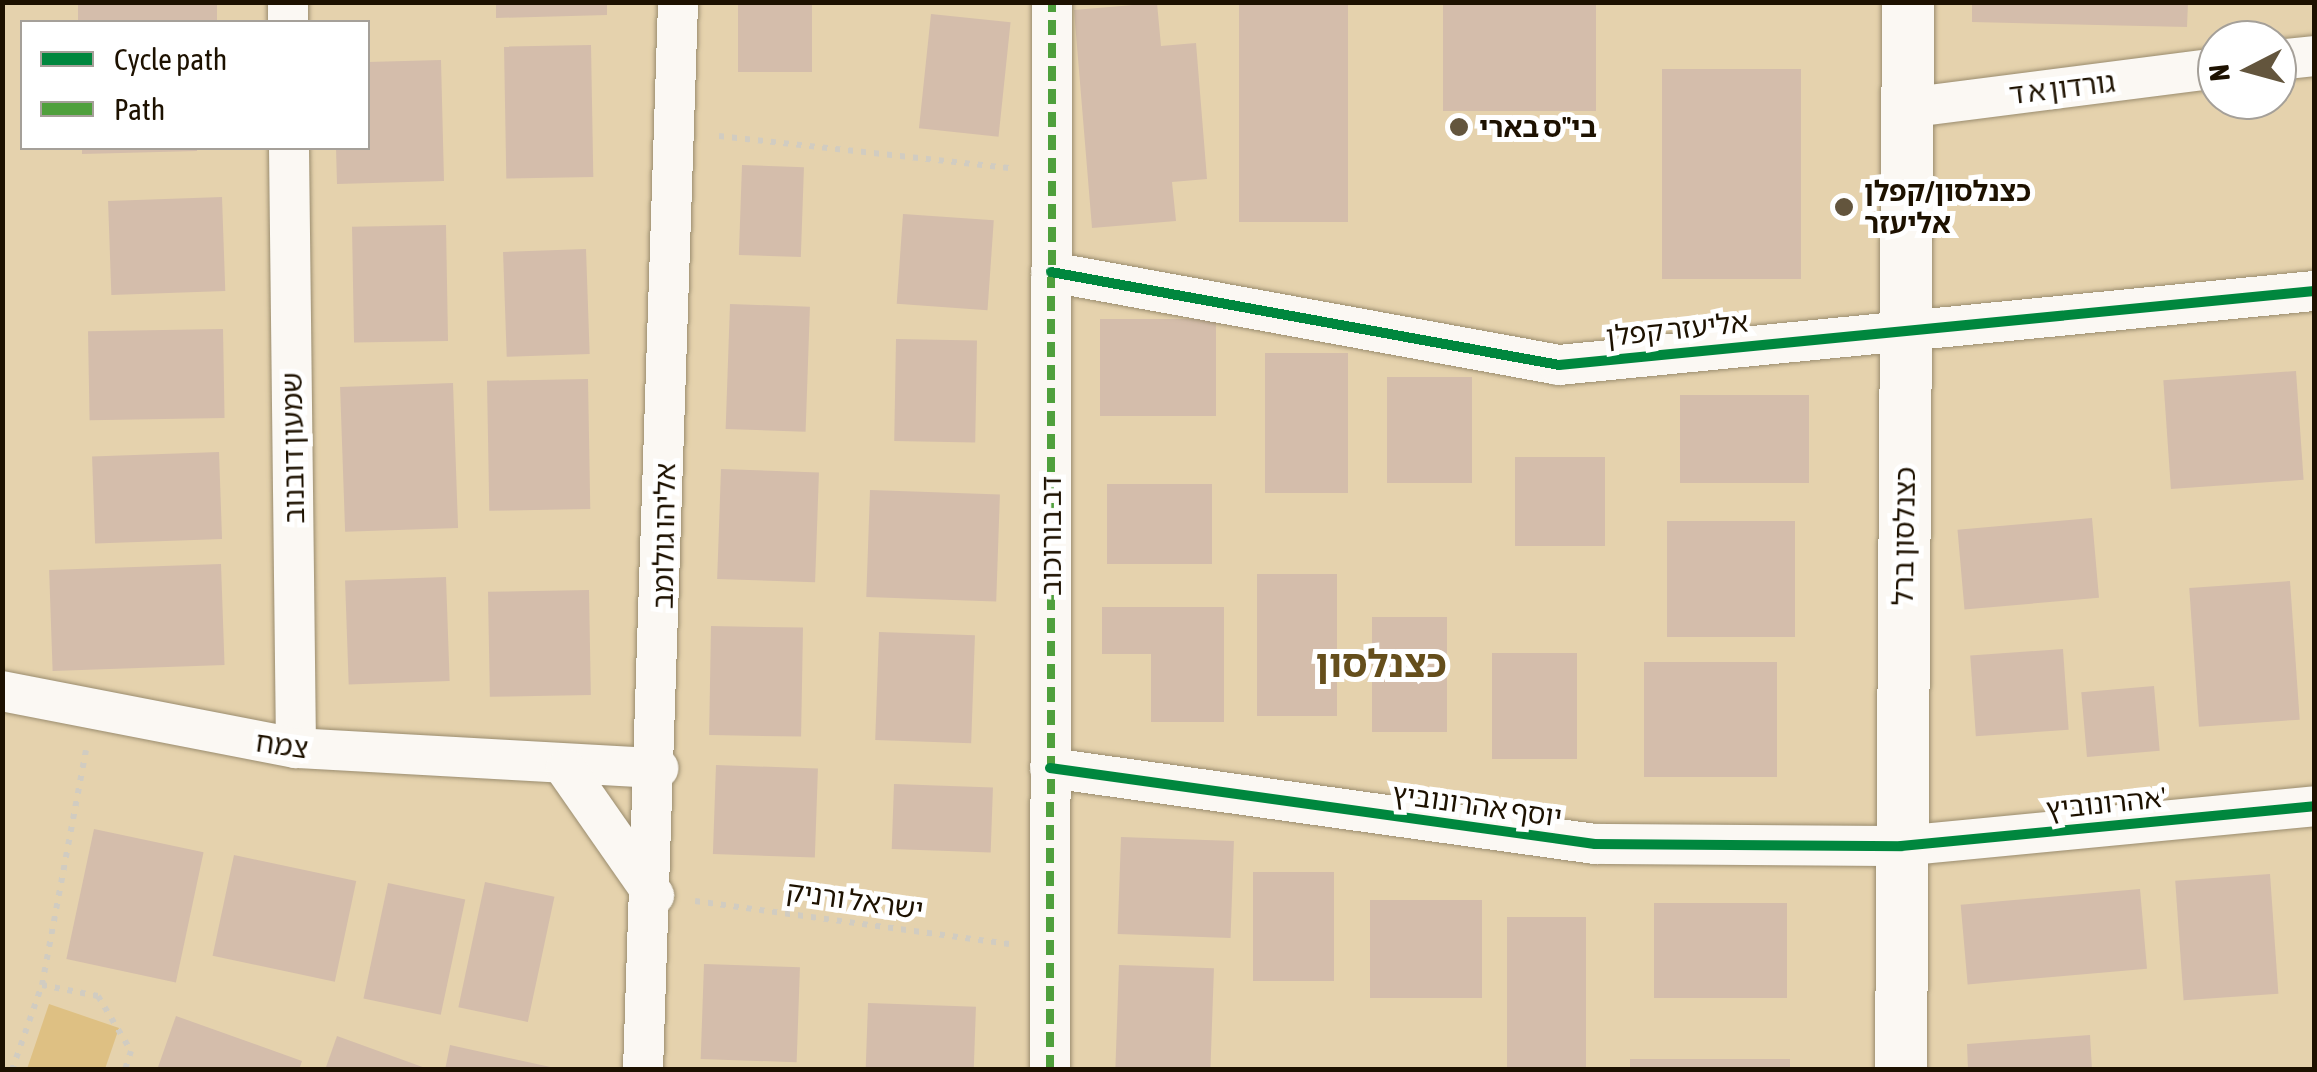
<!DOCTYPE html>
<html>
<head>
<meta charset="utf-8">
<style>
  body { margin:0 }
  #map { position:relative; width:2317px; height:1072px; overflow:hidden; background:#e5d2ad; font-family:"Asap Condensed","Noto Sans Hebrew",sans-serif }
  div>[style] { position:absolute }
  [style*='--x'] { left:calc(var(--x)*1px); top:calc(var(--y)*1px); width:calc(var(--w)*1px); rotate:calc(var(--a)*1deg) }
  .green>* { inset:0; background:#dec083 }
  .building>* { inset:0; background:#d4bdab; transform-origin:0 0 }
  .path>* { height:6px; margin-top:-3px; transform-origin:0; background:repeating-linear-gradient(90deg,#d1ccc1 0 5px,transparent 0 13px) }
  .roads { filter:drop-shadow(0 0 2px #9a8c6e) drop-shadow(0 0 2px #9a8c6e) }
  .minor>* { height:40px; margin:-20px; padding:0 20px; transform-origin:20px; border-radius:20px; background:#fbf8f3 }
  .tertiary>* { height:52px; margin:-26px; padding:0 26px; transform-origin:26px; border-radius:26px; background:#fbf8f3 }
  .quiet>* { height:8px; margin-top:-4px; transform-origin:0; background:repeating-linear-gradient(90deg,#4fa03c 0 15px,transparent 0 23px) }
  .cycleway>* { height:10px; margin:-5px; padding:0 5px; transform-origin:5px; border-radius:5px; background:#00873e }
  .dots>* { width:28px; height:28px; translate:-50% -50%; box-sizing:border-box; border:5px solid #fff; border-radius:50% }
  span { translate:-50% -50%; white-space:nowrap; text-align:center; line-height:1.15; -webkit-text-stroke:10px #fff; paint-order:stroke }
  .street-label { font-size:28px; color:#1d1100 }
  .poi-label { font-size:28px; color:#1d1100; font-weight:700 }
  .left { translate:0 -50%; text-align:left }
  .district-label { font-size:38px; color:#654e1b; font-weight:700 }
  .frame { position:absolute; inset:0; border:5px solid #1d1100; pointer-events:none }
  .legend { position:absolute; left:20px; top:20px; width:350px; height:130px; box-sizing:border-box; background:#fff; border:2px solid #a5a099; margin:0; padding:12px 18px; list-style:none; font-size:30px; color:#1d1100 }
  .legend li { display:flex; align-items:center; gap:20px; height:50px }
  .legend b { width:50px; border:2px solid #a5a099 }
  .north { position:absolute; left:2197px; top:20px; width:100px; height:100px; box-sizing:border-box; background:#fff; border:2px solid #a5a099; border-radius:50%; rotate:264deg; font-size:28px; font-weight:700; line-height:40px; text-align:center; color:#1d1100 }
  .north::after { content:''; display:block; margin:auto; width:35px; height:45px; background:#63553d; clip-path:polygon(50% 0,100% 100%,50% 72%,0 100%) }
</style>
</head>
<body>
<div id="map">
  <div class="green">
    <div style="clip-path:polygon(49px 1004px,119px 1028px,105px 1069px,27px 1069px)"></div>
  </div>
  <div class="building">
    <div style="left:78px;top:2px;width:139px;height:20px"></div>
    <div style="clip-path:polygon(496px 2px,607px 2px,607px 15px,496px 18px)"></div>
    <div style="left:738px;top:2px;width:74px;height:70px"></div>
    <div style="left:1239px;top:2px;width:109px;height:220px"></div>
    <div style="left:1443px;top:2px;width:153px;height:109px"></div>
    <div style="clip-path:polygon(1972px 2px,2188px 2px,2187px 27px,1972px 22px)"></div>
    <div style="clip-path:polygon(1157px 3px,1161px 46px,1196px 43px,1207px 179px,1172px 182px,1176px 221px,1092px 228px,1074px 10px)"></div>
    <div style="left:931px;top:14px;width:80px;height:115px;rotate:6deg"></div>
    <div style="left:591px;top:45px;width:132px;height:87px;rotate:89deg"></div>
    <div style="clip-path:polygon(441px 60px,444px 181px,337px 184px,336px 148px,368px 148px,368px 62px)"></div>
    <div style="left:1662px;top:69px;width:139px;height:210px"></div>
    <div style="clip-path:polygon(82px 148px,197px 148px,197px 151px,82px 154px)"></div>
    <div style="left:742px;top:165px;width:62px;height:90px;rotate:2deg"></div>
    <div style="left:222px;top:197px;width:94px;height:114px;rotate:88deg"></div>
    <div style="left:903px;top:214px;width:91px;height:90px;rotate:4deg"></div>
    <div style="left:446px;top:225px;width:116px;height:94px;rotate:89deg"></div>
    <div style="left:586px;top:249px;width:105px;height:83px;rotate:88deg"></div>
    <div style="left:730px;top:304px;width:80px;height:125px;rotate:2deg"></div>
    <div style="left:1100px;top:319px;width:116px;height:97px"></div>
    <div style="left:223px;top:329px;width:89px;height:135px;rotate:89deg"></div>
    <div style="left:896px;top:339px;width:81px;height:102px;rotate:1deg"></div>
    <div style="left:1265px;top:353px;width:83px;height:140px"></div>
    <div style="left:2296px;top:371px;width:109px;height:133px;rotate:86deg"></div>
    <div style="left:1387px;top:377px;width:85px;height:106px"></div>
    <div style="left:588px;top:379px;width:130px;height:101px;rotate:89deg"></div>
    <div style="left:453px;top:383px;width:145px;height:113px;rotate:88deg"></div>
    <div style="left:1680px;top:395px;width:129px;height:88px"></div>
    <div style="left:219px;top:452px;width:87px;height:127px;rotate:88deg"></div>
    <div style="left:1605px;top:457px;width:89px;height:90px;rotate:90deg"></div>
    <div style="left:721px;top:469px;width:98px;height:110px;rotate:2deg"></div>
    <div style="left:1107px;top:484px;width:105px;height:80px"></div>
    <div style="left:870px;top:490px;width:130px;height:107px;rotate:2deg"></div>
    <div style="left:2092px;top:518px;width:80px;height:135px;rotate:85deg"></div>
    <div style="left:1667px;top:521px;width:128px;height:116px"></div>
    <div style="left:221px;top:564px;width:101px;height:172px;rotate:88deg"></div>
    <div style="left:1337px;top:574px;width:142px;height:80px;rotate:90deg"></div>
    <div style="left:446px;top:577px;width:104px;height:101px;rotate:88deg"></div>
    <div style="left:2290px;top:581px;width:139px;height:101px;rotate:86deg"></div>
    <div style="left:589px;top:590px;width:105px;height:101px;rotate:89deg"></div>
    <div style="clip-path:polygon(1102px 607px,1224px 607px,1224px 722px,1151px 722px,1151px 654px,1102px 654px)"></div>
    <div style="left:1372px;top:617px;width:75px;height:115px"></div>
    <div style="left:711px;top:626px;width:92px;height:109px;rotate:1deg"></div>
    <div style="left:879px;top:632px;width:96px;height:108px;rotate:2deg"></div>
    <div style="left:2063px;top:649px;width:81px;height:93px;rotate:86deg"></div>
    <div style="left:1492px;top:653px;width:85px;height:106px"></div>
    <div style="left:1644px;top:662px;width:133px;height:115px"></div>
    <div style="left:2154px;top:686px;width:65px;height:73px;rotate:85deg"></div>
    <div style="left:716px;top:765px;width:102px;height:89px;rotate:2deg"></div>
    <div style="left:894px;top:784px;width:99px;height:65px;rotate:2deg"></div>
    <div style="left:94px;top:829px;width:112px;height:133px;rotate:12deg"></div>
    <div style="left:1121px;top:837px;width:113px;height:97px;rotate:2deg"></div>
    <div style="left:234px;top:855px;width:125px;height:103px;rotate:12deg"></div>
    <div style="left:1253px;top:872px;width:81px;height:109px"></div>
    <div style="left:2270px;top:874px;width:120px;height:95px;rotate:86deg"></div>
    <div style="left:485px;top:882px;width:71px;height:128px;rotate:12deg"></div>
    <div style="left:388px;top:883px;width:79px;height:118px;rotate:12deg"></div>
    <div style="left:2140px;top:889px;width:80px;height:180px;rotate:85deg"></div>
    <div style="left:1370px;top:900px;width:112px;height:98px"></div>
    <div style="left:1654px;top:903px;width:133px;height:95px"></div>
    <div style="left:1507px;top:917px;width:79px;height:153px"></div>
    <div style="left:704px;top:964px;width:96px;height:95px;rotate:2deg"></div>
    <div style="left:1119px;top:965px;width:95px;height:105px;rotate:2deg"></div>
    <div style="left:868px;top:1003px;width:108px;height:67px;rotate:2deg"></div>
    <div style="clip-path:polygon(176px 1016px,302px 1061px,299px 1070px,157px 1070px)"></div>
    <div style="clip-path:polygon(2090px 1035px,2092px 1070px,1968px 1070px,1967px 1044px)"></div>
    <div style="clip-path:polygon(337px 1036px,428px 1069px,428px 1070px,325px 1070px)"></div>
    <div style="clip-path:polygon(450px 1045px,555px 1068px,555px 1070px,445px 1070px)"></div>
    <div style="left:1630px;top:1059px;width:160px;height:11px"></div>
  </div>
  <div class="path">
    <div style="--x:719;--y:136;--w:292;--a:6.3"></div>
    <div style="--x:695;--y:901;--w:317;--a:7.8"></div>
    <div style="--x:42;--y:985;--w:239;--a:-79.4"></div>
    <div style="--x:12;--y:1070;--w:90;--a:-70.6"></div>
    <div style="--x:42;--y:985;--w:57;--a:11.1"></div>
    <div style="--x:98;--y:996;--w:64;--a:59"></div>
    <div style="--x:131;--y:1051;--w:20;--a:108"></div>
  </div>
  <div class="roads">
    <div class="minor">
      <div style="--x:288;--y:2;--w:20;--a:90"></div>
      <div style="--x:2277;--y:60;--w:37;--a:-6"></div>
      <div style="--x:1906;--y:108;--w:314;--a:-7.3"></div>
      <div style="--x:289;--y:148;--w:600;--a:89.33"></div>
      <div style="--x:1051;--y:272;--w:516;--a:10.37"></div>
      <div style="--x:1559;--y:365;--w:759;--a:-5.6"></div>
      <div style="--x:2;--y:691;--w:299;--a:11"></div>
      <div style="--x:296;--y:748;--w:363;--a:3.2"></div>
      <div style="--x:1050;--y:768;--w:550;--a:7.94"></div>
      <div style="--x:1595;--y:844;--w:306;--a:0.4"></div>
      <div style="--x:1901;--y:846;--w:415;--a:-5.5"></div>
      <div style="--x:566;--y:769;--w:154;--a:55.1"></div>
      <div style="--x:643;--y:1070;--w:1069;--a:-88.12"></div>
      <div style="--x:1050;--y:1070;--w:1068;--a:-89.89"></div>
    </div>
    <div class="tertiary">
      <div style="--x:1901;--y:1070;--w:1068;--a:-89.62"></div>
    </div>
  </div>
  <div class="quiet">
    <div style="--x:1050;--y:1070;--w:1068;--a:-89.89"></div>
  </div>
  <div class="cycleway">
    <div style="--x:1051;--y:272;--w:516;--a:10.37"></div>
    <div style="--x:1559;--y:365;--w:759;--a:-5.6"></div>
    <div style="--x:1050;--y:768;--w:550;--a:7.94"></div>
    <div style="--x:1595;--y:844;--w:306;--a:0.4"></div>
    <div style="--x:1901;--y:846;--w:415;--a:-5.5"></div>
  </div>
  <div class="dots">
    <div style="left:1459px;top:127px;background:#63553d"></div>
    <div style="left:1844px;top:207px;background:#63553d"></div>
  </div>
  <div class="street-label">
    <span style="left:2062px;top:88px;rotate:-7deg">גורדון א ד</span>
    <span style="left:1677px;top:329px;rotate:-6deg">אליעזר קפלן</span>
    <span style="left:293px;top:448px;rotate:-91deg">שמעון דובנוב</span>
    <span style="left:664px;top:536px;rotate:-89deg">אליהו גולומב</span>
    <span style="left:1051px;top:536px;rotate:-90deg">דב בורוכוב</span>
    <span style="left:1904px;top:536px;rotate:-89deg">כצנלסון ברל</span>
    <span style="left:282px;top:745px;rotate:8deg">צמח</span>
    <span style="left:2106px;top:803px;rotate:-6deg">אהרונוביץ'</span>
    <span style="left:1477px;top:805px;rotate:8deg">יוסף אהרונוביץ</span>
    <span style="left:855px;top:900px;rotate:8deg">ישראל ורניק</span>
  </div>
  <div class="poi-label">
    <span class="left" style="left:1479px;top:127px">בי"ס בארי</span>
    <span class="left" style="left:1864px;top:207px">כצנלסון/קפלן<br>אליעזר</span>
  </div>
  <div class="district-label">
    <span style="left:1381px;top:664px">כצנלסון</span>
  </div>
  <div class="frame"></div>
  <ul class="legend">
  <li><b style="height:12px;background:#00873e"></b>Cycle path</li>
  <li><b style="height:12px;background:#4fa03c"></b>Path</li>
  </ul>
  <div class="north">N</div>
</div>
</body>
</html>
